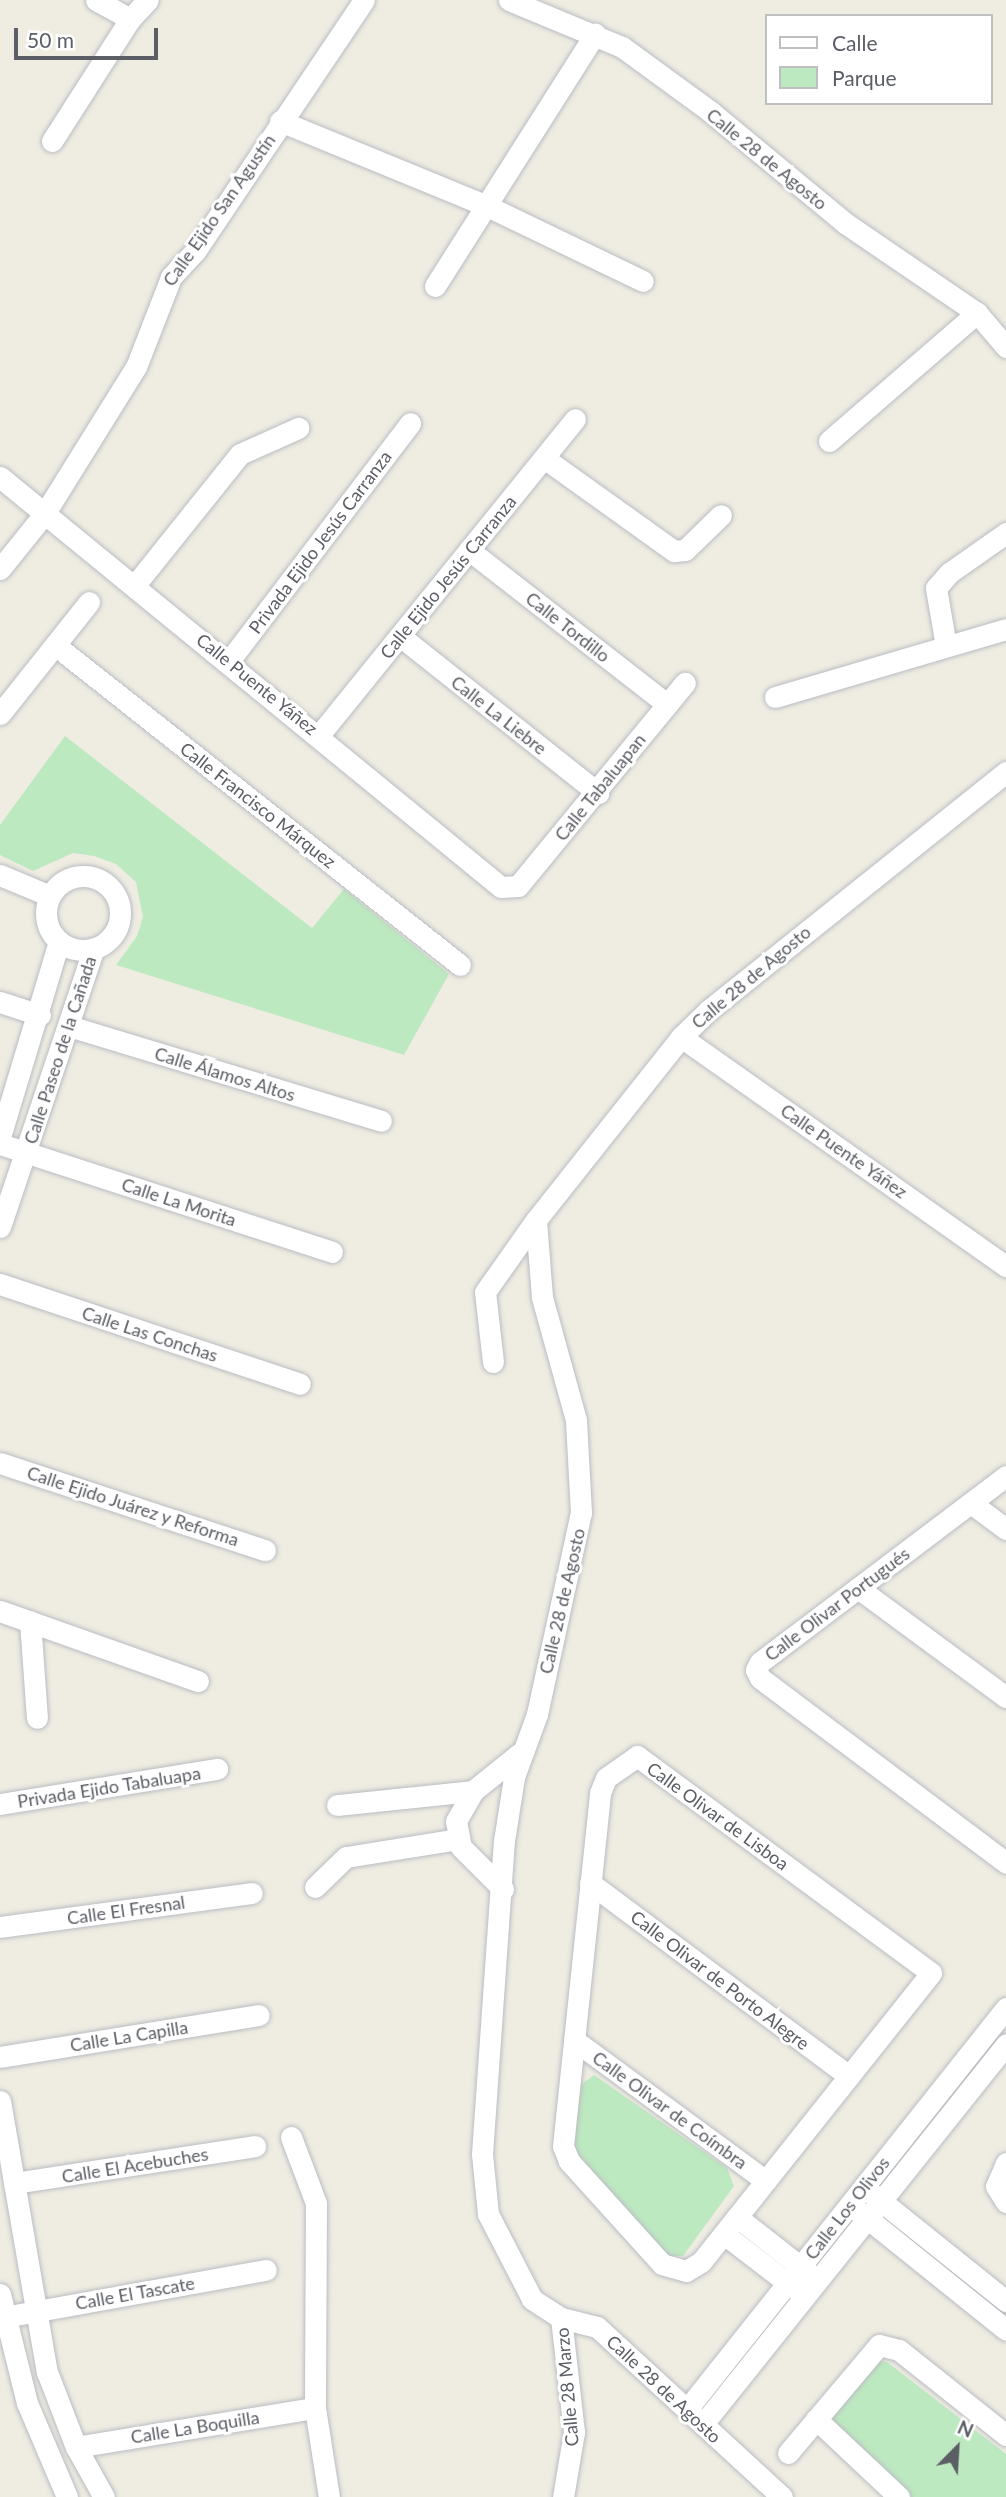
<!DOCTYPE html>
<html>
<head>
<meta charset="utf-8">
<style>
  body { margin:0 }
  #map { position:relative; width:1006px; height:2497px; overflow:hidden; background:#efede2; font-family:Lato,sans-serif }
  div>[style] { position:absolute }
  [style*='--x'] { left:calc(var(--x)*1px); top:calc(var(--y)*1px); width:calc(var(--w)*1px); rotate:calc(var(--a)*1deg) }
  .green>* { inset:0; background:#bde9c0 }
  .roads { filter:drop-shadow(0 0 2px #babcc3) drop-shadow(0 0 2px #babcc3) }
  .street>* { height:21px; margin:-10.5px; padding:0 10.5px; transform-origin:10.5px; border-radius:10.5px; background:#fff }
  .street>.ring { margin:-10.5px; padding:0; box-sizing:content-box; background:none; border:21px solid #fff; border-radius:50% }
  span { translate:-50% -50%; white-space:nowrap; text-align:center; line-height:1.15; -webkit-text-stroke:6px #fff; paint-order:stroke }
  .street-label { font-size:18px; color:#5b5e65 }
  .legend { position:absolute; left:765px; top:14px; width:228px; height:91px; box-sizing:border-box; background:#fff; border:2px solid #bdbfc1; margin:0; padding:9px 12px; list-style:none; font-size:21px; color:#5b5e65 }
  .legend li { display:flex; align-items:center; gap:14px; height:35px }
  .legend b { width:35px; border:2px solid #bdbfc1 }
  .north { position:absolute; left:922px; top:2413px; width:70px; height:70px; -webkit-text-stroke:5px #fff; paint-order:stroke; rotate:24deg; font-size:19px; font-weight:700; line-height:28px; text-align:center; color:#5b5e65 }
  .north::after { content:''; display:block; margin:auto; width:24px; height:32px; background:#5b5e65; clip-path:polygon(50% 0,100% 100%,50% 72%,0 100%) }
  .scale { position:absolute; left:14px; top:28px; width:144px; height:32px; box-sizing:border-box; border:4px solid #5b5e65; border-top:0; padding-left:9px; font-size:21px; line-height:24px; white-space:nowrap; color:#5b5e65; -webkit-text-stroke:5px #fff; paint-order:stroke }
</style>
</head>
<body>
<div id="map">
  <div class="green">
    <div style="clip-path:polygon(65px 736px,312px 928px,344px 889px,449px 974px,404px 1055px,116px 965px,137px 936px,143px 917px,136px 882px,116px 864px,94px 856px,73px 853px,33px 871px,0 855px,0 825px)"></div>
    <div style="clip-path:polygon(594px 2075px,727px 2168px,734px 2186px,683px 2256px,665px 2256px,574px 2155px,571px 2139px,582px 2084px)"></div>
    <div style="clip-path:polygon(873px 2361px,887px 2362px,1006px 2454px,1006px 2497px,909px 2497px,834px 2421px,835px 2405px)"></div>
  </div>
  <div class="roads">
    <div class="street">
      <div style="--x:96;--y:0;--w:39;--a:29"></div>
      <div style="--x:509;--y:0;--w:122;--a:22.6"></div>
      <div style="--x:622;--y:47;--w:110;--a:36.1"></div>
      <div style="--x:711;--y:112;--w:174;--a:39.6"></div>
      <div style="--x:845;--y:223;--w:160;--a:34.3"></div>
      <div style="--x:977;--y:313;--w:45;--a:49.5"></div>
      <div style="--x:280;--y:121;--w:222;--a:22.3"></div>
      <div style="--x:485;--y:205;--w:175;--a:25.7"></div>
      <div style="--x:52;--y:141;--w:145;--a:-57.4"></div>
      <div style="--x:130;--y:19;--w:26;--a:-47"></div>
      <div style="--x:435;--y:286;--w:299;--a:-57.6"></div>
      <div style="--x:829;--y:441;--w:196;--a:-40.9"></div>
      <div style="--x:544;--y:458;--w:160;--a:35.6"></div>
      <div style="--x:674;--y:551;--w:11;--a:-5"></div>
      <div style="--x:685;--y:550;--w:50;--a:-44.2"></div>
      <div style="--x:0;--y:477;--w:647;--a:39.3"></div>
      <div style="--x:501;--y:887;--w:17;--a:-3"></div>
      <div style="--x:518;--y:886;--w:263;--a:-50.6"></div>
      <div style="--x:469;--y:550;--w:251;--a:37.9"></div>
      <div style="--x:0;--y:569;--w:72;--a:-51.2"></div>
      <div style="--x:45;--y:513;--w:172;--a:-58.1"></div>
      <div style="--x:136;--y:367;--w:97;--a:-68.7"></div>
      <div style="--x:171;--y:277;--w:37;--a:-47"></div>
      <div style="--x:196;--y:250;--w:301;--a:-56.1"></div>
      <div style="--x:135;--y:585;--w:168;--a:-51.3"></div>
      <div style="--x:240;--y:454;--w:64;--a:-24.1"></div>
      <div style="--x:400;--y:636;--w:253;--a:38.4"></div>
      <div style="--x:55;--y:645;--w:516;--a:38.31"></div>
      <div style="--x:946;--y:646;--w:59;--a:-99.8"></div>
      <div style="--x:936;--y:588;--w:20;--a:-49"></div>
      <div style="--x:949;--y:573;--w:70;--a:-35.1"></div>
      <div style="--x:229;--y:661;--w:299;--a:-52.7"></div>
      <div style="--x:775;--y:697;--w:241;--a:-16.4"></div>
      <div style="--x:0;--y:714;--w:143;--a:-51.5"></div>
      <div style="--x:320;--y:734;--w:405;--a:-51"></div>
      <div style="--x:0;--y:875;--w:54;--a:22.8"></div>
      <div class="ring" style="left:46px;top:876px;width:53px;height:53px"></div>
      <div style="--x:0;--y:1002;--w:42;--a:18"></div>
      <div style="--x:69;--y:1026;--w:326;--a:16.9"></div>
      <div style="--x:681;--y:1037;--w:398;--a:35.2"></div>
      <div style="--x:0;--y:1137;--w:204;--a:-73.2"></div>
      <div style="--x:0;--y:1144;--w:349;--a:18"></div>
      <div style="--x:0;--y:1227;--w:294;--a:-71.4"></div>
      <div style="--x:0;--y:1284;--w:316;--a:18.4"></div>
      <div style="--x:493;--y:1362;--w:70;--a:-96.5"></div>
      <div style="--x:485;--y:1292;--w:88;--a:-54.7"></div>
      <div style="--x:0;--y:1463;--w:279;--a:18.2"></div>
      <div style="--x:1006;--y:1476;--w:308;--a:142.9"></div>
      <div style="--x:760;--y:1662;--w:9;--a:117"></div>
      <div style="--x:756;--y:1670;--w:9;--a:63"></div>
      <div style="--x:760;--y:1678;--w:308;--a:36.9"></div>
      <div style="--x:971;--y:1503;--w:44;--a:36.6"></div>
      <div style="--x:858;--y:1588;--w:184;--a:36.4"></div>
      <div style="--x:0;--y:1611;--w:210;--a:19.5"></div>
      <div style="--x:30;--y:1621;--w:97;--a:85.9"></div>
      <div style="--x:637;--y:1756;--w:365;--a:36.4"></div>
      <div style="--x:931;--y:1973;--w:369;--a:128.5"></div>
      <div style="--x:701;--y:2262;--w:17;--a:149"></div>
      <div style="--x:686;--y:2271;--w:25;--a:-164"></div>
      <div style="--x:662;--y:2264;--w:139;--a:-132.1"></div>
      <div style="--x:569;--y:2161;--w:16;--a:-112"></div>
      <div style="--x:563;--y:2146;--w:355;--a:-84"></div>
      <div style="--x:600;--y:1793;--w:16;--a:-68"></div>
      <div style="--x:606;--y:1778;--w:38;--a:-35"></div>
      <div style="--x:0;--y:1804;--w:220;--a:-9.2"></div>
      <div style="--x:337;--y:1805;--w:137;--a:-5.9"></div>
      <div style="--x:590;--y:1883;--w:323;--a:36.7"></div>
      <div style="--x:315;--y:1887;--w:43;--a:-44.1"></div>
      <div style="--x:346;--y:1857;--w:113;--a:-9.1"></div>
      <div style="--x:503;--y:1889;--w:59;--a:-135"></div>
      <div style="--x:461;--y:1847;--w:26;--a:-101"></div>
      <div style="--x:456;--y:1821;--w:34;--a:-60"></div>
      <div style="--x:473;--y:1791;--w:59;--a:-38.8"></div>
      <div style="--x:0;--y:1927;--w:254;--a:-7.7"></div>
      <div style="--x:574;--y:2040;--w:238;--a:36.3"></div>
      <div style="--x:0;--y:2057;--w:262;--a:-9.2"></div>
      <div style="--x:0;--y:2101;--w:275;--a:80.2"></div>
      <div style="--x:47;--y:2372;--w:80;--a:68.9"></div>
      <div style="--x:76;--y:2447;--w:57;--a:60.8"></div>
      <div style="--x:291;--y:2137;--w:71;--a:69.3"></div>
      <div style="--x:316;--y:2203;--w:205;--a:90.3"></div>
      <div style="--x:315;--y:2408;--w:90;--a:81.1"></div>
      <div style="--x:1006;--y:2163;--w:25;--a:113"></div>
      <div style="--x:996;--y:2186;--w:19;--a:58"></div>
      <div style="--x:14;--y:2183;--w:244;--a:-8.7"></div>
      <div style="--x:871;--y:2193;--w:173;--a:38.7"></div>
      <div style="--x:857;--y:2210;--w:191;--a:38.8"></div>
      <div style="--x:737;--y:2217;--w:94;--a:38.1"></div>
      <div style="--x:724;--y:2234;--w:93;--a:37.6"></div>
      <div style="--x:0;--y:2294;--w:112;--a:76.1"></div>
      <div style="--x:27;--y:2403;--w:102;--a:66.9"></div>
      <div style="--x:4;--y:2317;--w:266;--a:-10.2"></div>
      <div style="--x:561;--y:2318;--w:115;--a:83.5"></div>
      <div style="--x:574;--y:2432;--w:66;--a:99.6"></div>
      <div style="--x:688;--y:2408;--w:511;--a:-51.52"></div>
      <div style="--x:816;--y:2419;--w:114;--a:43.2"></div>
      <div style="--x:703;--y:2424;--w:486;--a:-51.4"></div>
      <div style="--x:76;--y:2447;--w:242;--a:-9.3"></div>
      <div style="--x:788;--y:2453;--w:141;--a:-49.9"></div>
      <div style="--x:879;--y:2345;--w:21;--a:14"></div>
      <div style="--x:899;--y:2350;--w:137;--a:38.5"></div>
      <div style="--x:782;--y:2497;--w:251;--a:-137.4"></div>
      <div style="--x:597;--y:2327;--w:37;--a:-166"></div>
      <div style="--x:561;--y:2318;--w:35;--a:-147"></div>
      <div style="--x:532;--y:2299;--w:96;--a:-117.4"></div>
      <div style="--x:488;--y:2214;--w:60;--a:-95.7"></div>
      <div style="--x:482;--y:2154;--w:314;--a:-86"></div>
      <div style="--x:504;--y:1841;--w:65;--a:-81.1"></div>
      <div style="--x:514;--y:1777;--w:67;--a:-69.9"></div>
      <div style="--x:537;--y:1714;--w:206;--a:-77.7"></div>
      <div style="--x:581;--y:1513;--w:93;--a:-93.1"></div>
      <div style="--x:576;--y:1420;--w:128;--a:-105.5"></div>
      <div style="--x:542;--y:1297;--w:77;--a:-94.5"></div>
      <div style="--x:536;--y:1220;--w:233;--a:-51.6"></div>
      <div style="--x:681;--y:1037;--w:39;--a:-44"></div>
      <div style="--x:709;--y:1010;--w:381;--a:-38.7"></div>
    </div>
  </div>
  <div class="street-label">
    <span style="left:767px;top:159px;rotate:39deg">Calle 28 de Agosto</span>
    <span style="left:219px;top:210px;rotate:-55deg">Calle Ejido San Agustín</span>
    <span style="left:320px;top:542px;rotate:-53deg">Privada Ejido Jesús Carranza</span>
    <span style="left:448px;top:577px;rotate:-51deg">Calle Ejido Jesús Carranza</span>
    <span style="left:568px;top:627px;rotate:38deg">Calle Tordillo</span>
    <span style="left:257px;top:684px;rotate:39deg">Calle Puente Yáñez</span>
    <span style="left:499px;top:715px;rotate:38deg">Calle La Liebre</span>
    <span style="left:600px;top:787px;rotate:-51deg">Calle Tabaluapan</span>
    <span style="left:258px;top:805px;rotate:38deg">Calle Francisco Márquez</span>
    <span style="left:751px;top:977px;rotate:-40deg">Calle 28 de Agosto</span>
    <span style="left:60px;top:1050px;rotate:-72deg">Calle Paseo de la Cañada</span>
    <span style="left:225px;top:1074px;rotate:17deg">Calle Álamos Altos</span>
    <span style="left:844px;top:1151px;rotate:35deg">Calle Puente Yáñez</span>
    <span style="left:179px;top:1202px;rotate:18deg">Calle La Morita</span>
    <span style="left:150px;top:1334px;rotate:18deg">Calle Las Conchas</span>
    <span style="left:133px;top:1506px;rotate:18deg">Calle Ejido Juárez y Reforma</span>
    <span style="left:562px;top:1601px;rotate:-77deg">Calle 28 de Agosto</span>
    <span style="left:837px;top:1604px;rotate:-37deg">Calle Olivar Portugués</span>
    <span style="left:109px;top:1787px;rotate:-9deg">Privada Ejido Tabaluapa</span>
    <span style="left:718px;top:1816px;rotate:36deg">Calle Olivar de Lisboa</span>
    <span style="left:126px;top:1910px;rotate:-8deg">Calle El Fresnal</span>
    <span style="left:720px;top:1980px;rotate:37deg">Calle Olivar de Porto Alegre</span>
    <span style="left:129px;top:2036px;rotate:-9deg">Calle La Capilla</span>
    <span style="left:670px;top:2110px;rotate:36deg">Calle Olivar de Coímbra</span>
    <span style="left:135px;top:2165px;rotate:-9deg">Calle El Acebuches</span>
    <span style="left:847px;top:2208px;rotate:-52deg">Calle Los Olivos</span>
    <span style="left:135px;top:2293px;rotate:-10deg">Calle El Tascate</span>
    <span style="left:567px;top:2387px;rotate:-95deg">Calle 28 Marzo</span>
    <span style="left:664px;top:2389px;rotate:43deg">Calle 28 de Agosto</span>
    <span style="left:195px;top:2427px;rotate:-9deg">Calle La Boquilla</span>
  </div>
  <ul class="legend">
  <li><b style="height:9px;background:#fff"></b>Calle</li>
  <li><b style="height:19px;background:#bde9c0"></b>Parque</li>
  </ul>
  <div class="north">N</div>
  <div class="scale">50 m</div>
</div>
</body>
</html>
